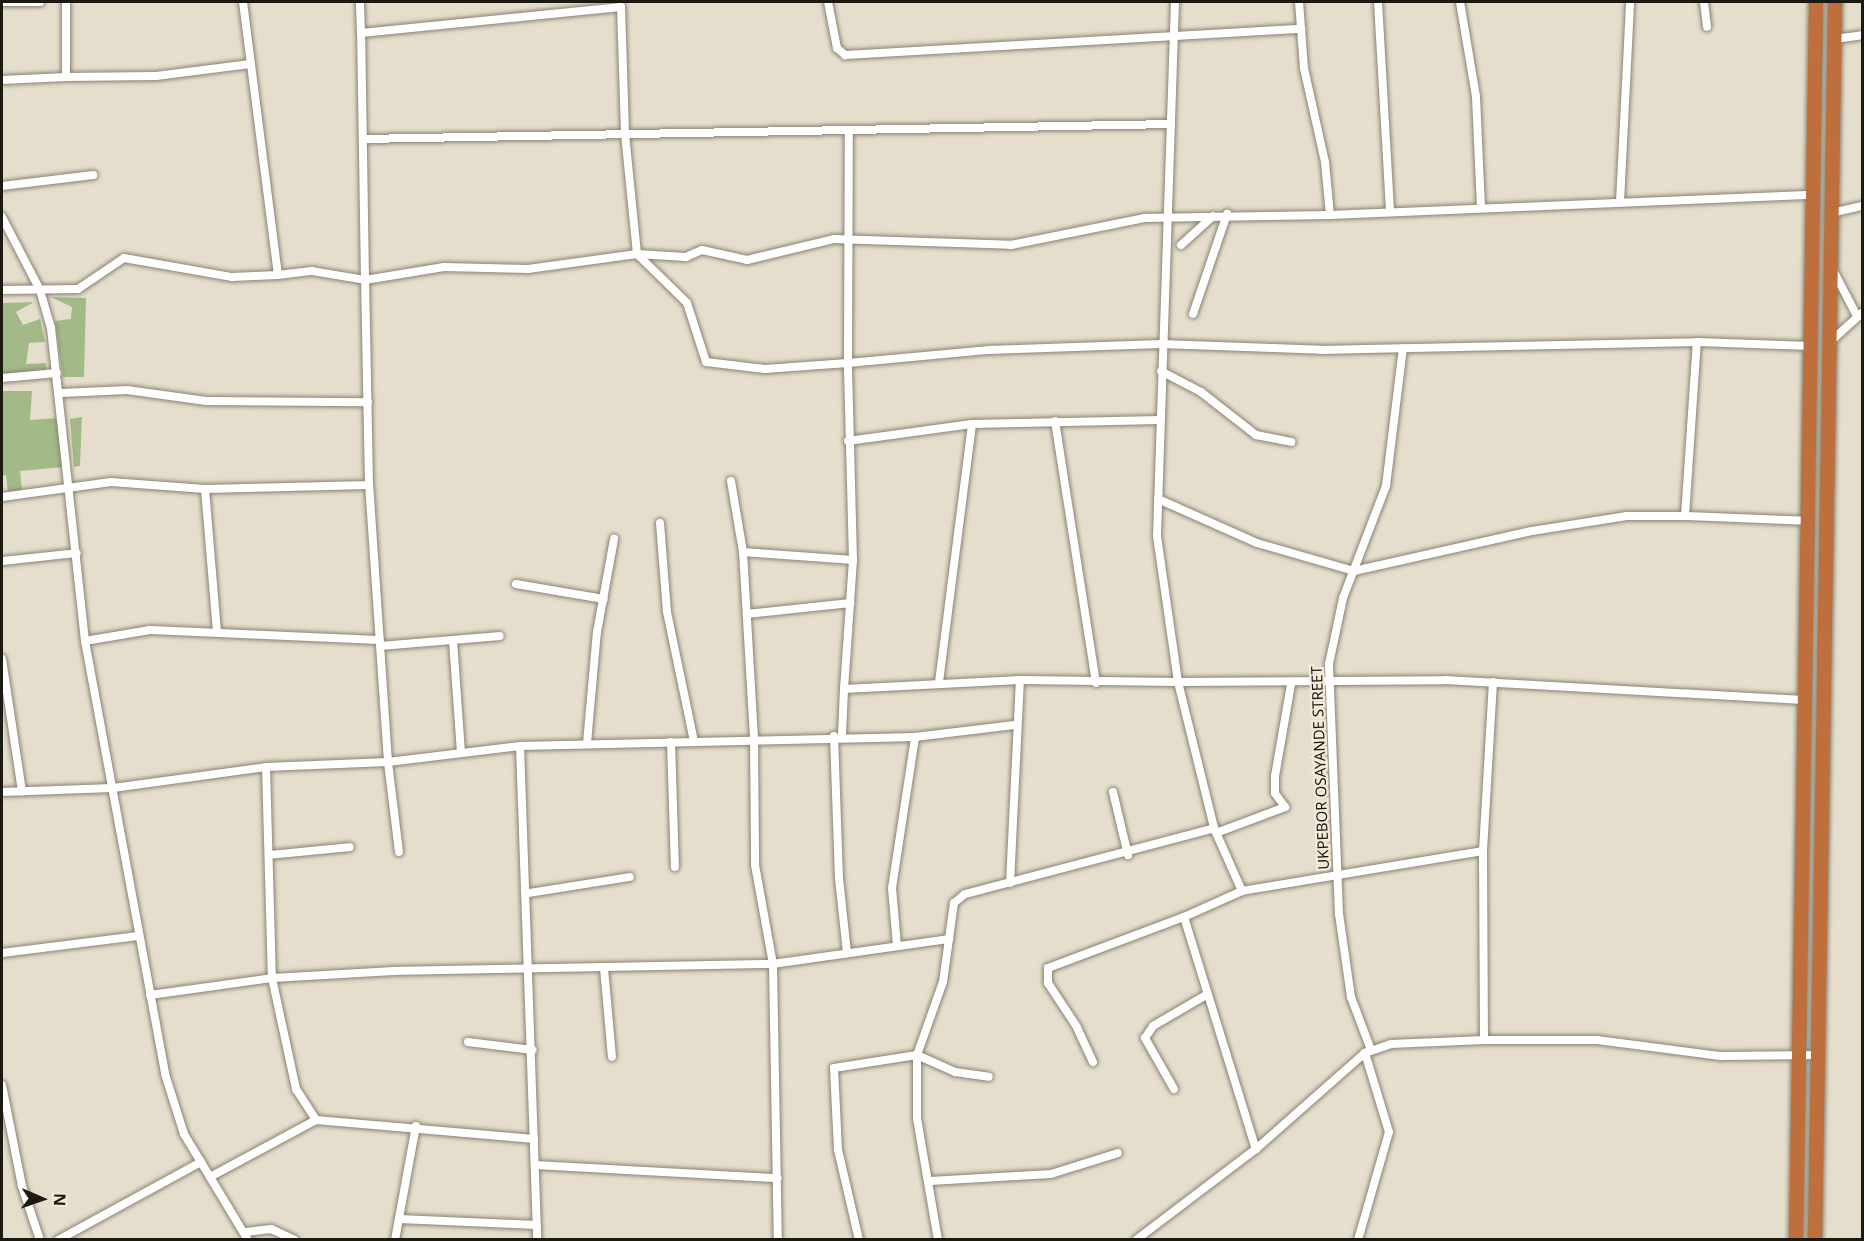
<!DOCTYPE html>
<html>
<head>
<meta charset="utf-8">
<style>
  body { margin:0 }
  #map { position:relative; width:1864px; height:1241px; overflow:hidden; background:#e6decd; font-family:"Noto Sans",sans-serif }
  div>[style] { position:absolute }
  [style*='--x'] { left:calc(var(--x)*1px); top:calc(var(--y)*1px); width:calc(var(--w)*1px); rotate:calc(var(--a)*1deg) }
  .forest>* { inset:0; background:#a3b987 }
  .roads { filter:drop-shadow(0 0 2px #898272) drop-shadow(0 0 2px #898272) }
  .street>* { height:8px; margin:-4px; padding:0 4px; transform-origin:4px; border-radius:4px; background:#fff }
  .highway>* { height:14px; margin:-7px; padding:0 7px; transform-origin:7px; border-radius:7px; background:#be6f3c }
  span { translate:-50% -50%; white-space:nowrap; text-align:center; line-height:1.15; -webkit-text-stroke:4.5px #f3ebda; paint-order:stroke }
  .street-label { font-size:15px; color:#1c1913 }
  .frame { position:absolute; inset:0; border:3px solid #1c1913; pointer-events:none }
  .north { position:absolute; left:12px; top:1169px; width:60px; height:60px; -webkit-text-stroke:4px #f3ebda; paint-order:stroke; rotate:92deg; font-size:16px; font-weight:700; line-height:24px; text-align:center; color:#1c1913 }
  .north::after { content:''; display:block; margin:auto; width:21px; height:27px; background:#1c1913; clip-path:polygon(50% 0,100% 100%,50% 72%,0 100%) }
</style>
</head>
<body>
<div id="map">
  <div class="forest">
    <div style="clip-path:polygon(51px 297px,86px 298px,84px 377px,63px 377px,55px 321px,71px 319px,72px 307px)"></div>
    <div style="clip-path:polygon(34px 302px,16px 312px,23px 325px,40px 319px,45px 342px,29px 343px,26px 364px,46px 363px,46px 375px,2px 376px,2px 303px)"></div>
    <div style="clip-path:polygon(2px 391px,32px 391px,30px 420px,59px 418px,64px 467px,20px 471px,22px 491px,8px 493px,6px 475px,2px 476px)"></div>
    <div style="clip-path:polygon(82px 417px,80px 466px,74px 467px,70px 419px)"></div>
  </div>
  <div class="roads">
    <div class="street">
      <div style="--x:2;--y:2;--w:38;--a:0"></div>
      <div style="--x:243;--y:2;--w:275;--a:82.7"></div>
      <div style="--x:278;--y:275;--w:34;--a:-7"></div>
      <div style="--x:312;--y:271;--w:54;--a:9.6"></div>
      <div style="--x:365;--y:280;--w:247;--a:-90.9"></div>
      <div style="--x:828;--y:2;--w:47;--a:78.9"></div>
      <div style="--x:837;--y:48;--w:11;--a:41"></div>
      <div style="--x:845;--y:55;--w:457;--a:-3.3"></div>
      <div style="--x:1175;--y:2;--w:534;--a:91.93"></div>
      <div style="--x:1157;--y:536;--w:148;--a:81.8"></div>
      <div style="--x:1178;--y:682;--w:267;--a:-0.4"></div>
      <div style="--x:1445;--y:680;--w:359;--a:3.2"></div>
      <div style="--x:1378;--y:2;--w:208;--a:86.7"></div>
      <div style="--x:1460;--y:2;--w:96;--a:80.4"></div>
      <div style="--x:1476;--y:97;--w:110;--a:87.4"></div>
      <div style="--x:1704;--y:2;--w:25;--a:83"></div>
      <div style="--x:1835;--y:39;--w:27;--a:-8"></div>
      <div style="--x:66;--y:77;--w:90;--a:-0.6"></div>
      <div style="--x:156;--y:76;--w:95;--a:-7.3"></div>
      <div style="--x:2;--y:80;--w:64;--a:-2.7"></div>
      <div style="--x:66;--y:77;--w:75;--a:-90"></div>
      <div style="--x:363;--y:139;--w:808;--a:-1.06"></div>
      <div style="--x:2;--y:186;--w:92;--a:-6.9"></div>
      <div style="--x:1620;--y:202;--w:200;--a:-87.1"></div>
      <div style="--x:1831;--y:213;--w:32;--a:-13"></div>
      <div style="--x:1330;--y:215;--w:483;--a:-2.4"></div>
      <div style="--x:2;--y:217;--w:82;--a:62.5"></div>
      <div style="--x:40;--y:290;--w:40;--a:74"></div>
      <div style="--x:51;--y:328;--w:315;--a:83.8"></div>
      <div style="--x:85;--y:641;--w:440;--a:79.5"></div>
      <div style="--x:165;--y:1074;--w:63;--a:72.4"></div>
      <div style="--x:184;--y:1134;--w:124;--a:58.9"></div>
      <div style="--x:1181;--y:245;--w:43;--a:-42.2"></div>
      <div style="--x:637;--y:254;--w:49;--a:3.5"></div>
      <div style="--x:686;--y:257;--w:17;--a:-24"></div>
      <div style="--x:702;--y:250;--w:46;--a:12.5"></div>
      <div style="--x:747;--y:260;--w:89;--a:-13.6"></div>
      <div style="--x:834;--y:239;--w:177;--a:1.9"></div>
      <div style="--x:1011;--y:245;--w:137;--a:-11.4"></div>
      <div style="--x:1145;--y:218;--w:185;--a:-0.9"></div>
      <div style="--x:1330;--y:215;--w:53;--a:-95.4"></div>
      <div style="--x:1325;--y:162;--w:96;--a:-102.6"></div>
      <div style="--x:1304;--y:68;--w:66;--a:-94.3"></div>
      <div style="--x:637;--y:254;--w:70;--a:44.4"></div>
      <div style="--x:687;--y:303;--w:62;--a:72.1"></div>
      <div style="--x:706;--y:362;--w:59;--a:6.8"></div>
      <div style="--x:765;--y:369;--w:83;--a:-4.1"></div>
      <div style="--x:848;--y:363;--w:231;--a:-89.8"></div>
      <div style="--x:1833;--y:270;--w:50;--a:62.4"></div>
      <div style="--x:2;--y:290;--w:76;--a:-0.8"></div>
      <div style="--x:78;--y:289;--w:55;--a:-34"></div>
      <div style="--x:124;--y:258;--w:110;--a:10"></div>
      <div style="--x:232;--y:277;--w:46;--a:-2.5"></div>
      <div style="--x:1193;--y:314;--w:106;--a:-71.2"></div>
      <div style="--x:1831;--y:341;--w:42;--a:-42.1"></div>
      <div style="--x:1161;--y:371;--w:45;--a:27.7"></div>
      <div style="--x:1201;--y:392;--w:70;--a:38"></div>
      <div style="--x:1256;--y:435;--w:36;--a:11"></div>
      <div style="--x:2;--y:378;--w:55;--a:-5.2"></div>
      <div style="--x:61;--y:393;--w:66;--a:-2.6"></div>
      <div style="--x:127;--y:390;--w:80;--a:7.9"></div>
      <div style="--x:206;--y:401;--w:162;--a:0.4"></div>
      <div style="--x:1055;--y:421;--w:265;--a:81.1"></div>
      <div style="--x:848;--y:441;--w:125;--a:-7.8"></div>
      <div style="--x:972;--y:424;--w:188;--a:-1.2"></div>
      <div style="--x:731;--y:481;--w:72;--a:80.4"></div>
      <div style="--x:743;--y:552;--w:187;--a:86.6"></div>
      <div style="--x:754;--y:739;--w:126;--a:89.5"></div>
      <div style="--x:755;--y:865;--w:101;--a:79.7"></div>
      <div style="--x:773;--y:964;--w:276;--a:89"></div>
      <div style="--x:205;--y:489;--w:144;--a:85.2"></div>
      <div style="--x:2;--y:497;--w:110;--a:-7.8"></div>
      <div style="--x:111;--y:482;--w:94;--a:4.3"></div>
      <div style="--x:205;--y:489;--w:164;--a:-1.4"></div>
      <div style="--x:1158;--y:499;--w:108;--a:24"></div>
      <div style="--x:1257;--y:543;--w:101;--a:16.1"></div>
      <div style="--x:1354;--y:571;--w:182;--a:-12.7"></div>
      <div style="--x:1532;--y:531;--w:96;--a:-9"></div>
      <div style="--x:1627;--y:516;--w:58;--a:0"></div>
      <div style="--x:1685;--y:516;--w:174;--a:-86.1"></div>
      <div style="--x:1685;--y:516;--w:122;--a:2.3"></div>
      <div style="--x:660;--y:523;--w:89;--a:85.5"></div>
      <div style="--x:667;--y:612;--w:132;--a:78.2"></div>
      <div style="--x:743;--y:552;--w:110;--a:4.2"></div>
      <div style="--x:2;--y:561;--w:75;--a:-6.1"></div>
      <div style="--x:516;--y:584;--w:89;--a:9.7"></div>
      <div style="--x:747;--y:614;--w:104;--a:-6.1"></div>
      <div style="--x:85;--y:641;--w:66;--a:-9.6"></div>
      <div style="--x:150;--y:630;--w:230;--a:2.5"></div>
      <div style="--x:453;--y:641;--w:112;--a:85.9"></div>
      <div style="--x:381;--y:646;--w:119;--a:-4.8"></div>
      <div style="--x:2;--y:659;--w:134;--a:81.4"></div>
      <div style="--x:939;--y:682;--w:260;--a:-82.7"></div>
      <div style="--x:1493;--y:682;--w:169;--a:93.4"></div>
      <div style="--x:1483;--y:851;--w:189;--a:89.7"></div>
      <div style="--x:1484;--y:1040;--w:113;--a:0"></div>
      <div style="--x:1597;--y:1040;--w:125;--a:7.4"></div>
      <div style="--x:1721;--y:1056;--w:96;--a:-0.6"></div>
      <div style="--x:844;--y:689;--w:129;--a:-86"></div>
      <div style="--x:853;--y:560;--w:197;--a:-91.5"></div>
      <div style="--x:848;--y:363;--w:142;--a:-5.3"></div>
      <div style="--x:989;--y:350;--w:172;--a:-2"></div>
      <div style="--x:1161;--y:344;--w:160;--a:2.1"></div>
      <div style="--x:1321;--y:350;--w:376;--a:-1.2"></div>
      <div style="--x:1697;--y:342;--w:113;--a:2"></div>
      <div style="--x:834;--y:736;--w:142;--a:88"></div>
      <div style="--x:839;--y:878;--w:75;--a:83.9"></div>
      <div style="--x:842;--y:736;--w:47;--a:-87.6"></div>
      <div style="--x:844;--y:689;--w:176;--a:-2.9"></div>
      <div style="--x:1020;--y:680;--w:158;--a:0.7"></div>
      <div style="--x:1178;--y:682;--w:150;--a:76.1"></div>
      <div style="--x:1214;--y:828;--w:69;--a:66"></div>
      <div style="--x:671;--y:742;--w:125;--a:88.2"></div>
      <div style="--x:587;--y:743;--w:111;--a:-84.9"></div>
      <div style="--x:597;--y:632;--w:95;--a:-79.6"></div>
      <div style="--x:520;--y:746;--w:494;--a:88"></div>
      <div style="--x:266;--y:767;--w:211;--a:88.4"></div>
      <div style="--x:272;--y:978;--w:114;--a:77.8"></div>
      <div style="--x:296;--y:1089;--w:37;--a:57"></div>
      <div style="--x:2;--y:792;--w:111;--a:-2.1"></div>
      <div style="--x:113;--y:788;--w:154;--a:-7.8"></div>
      <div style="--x:266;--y:767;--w:122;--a:-2.3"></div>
      <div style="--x:388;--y:762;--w:278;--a:-93.9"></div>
      <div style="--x:369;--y:485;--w:205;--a:-91.1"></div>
      <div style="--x:365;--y:280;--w:80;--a:-9.3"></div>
      <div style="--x:444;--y:267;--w:84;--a:1.4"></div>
      <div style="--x:528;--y:269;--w:110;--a:-7.8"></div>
      <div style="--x:637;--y:254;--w:122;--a:-95.7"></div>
      <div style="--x:625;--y:133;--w:126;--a:-91.8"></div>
      <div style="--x:621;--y:7;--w:261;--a:174.3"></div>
      <div style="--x:361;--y:33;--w:31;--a:-92"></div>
      <div style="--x:1113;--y:792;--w:65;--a:76.6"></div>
      <div style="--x:1216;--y:833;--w:74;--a:-20.6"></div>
      <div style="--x:1285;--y:807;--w:17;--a:-126"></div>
      <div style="--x:1275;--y:793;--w:17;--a:-90"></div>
      <div style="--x:1275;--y:776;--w:93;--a:-80.1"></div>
      <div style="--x:1483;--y:851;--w:244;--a:170.6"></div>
      <div style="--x:1242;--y:891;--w:64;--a:155.9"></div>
      <div style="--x:1184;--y:917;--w:243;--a:72.8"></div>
      <div style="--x:1256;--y:1149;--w:145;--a:-41.4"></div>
      <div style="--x:1365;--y:1053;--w:28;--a:-19"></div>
      <div style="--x:1391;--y:1044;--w:93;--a:-2.5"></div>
      <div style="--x:399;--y:852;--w:91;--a:-97"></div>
      <div style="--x:388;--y:762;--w:133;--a:-6.9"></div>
      <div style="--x:520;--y:746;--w:395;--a:-1.3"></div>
      <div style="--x:915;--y:737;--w:100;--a:-6.9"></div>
      <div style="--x:269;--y:855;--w:81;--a:-5.6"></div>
      <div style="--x:1010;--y:883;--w:203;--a:-87.2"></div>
      <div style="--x:529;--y:893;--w:102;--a:-9"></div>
      <div style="--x:897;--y:946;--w:58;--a:-94.9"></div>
      <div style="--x:892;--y:888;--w:153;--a:-81.3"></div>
      <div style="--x:2;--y:953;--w:137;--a:-7.1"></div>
      <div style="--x:604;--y:968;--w:89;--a:84.9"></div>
      <div style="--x:150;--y:995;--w:123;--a:-7.9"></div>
      <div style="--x:272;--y:978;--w:122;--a:-3.3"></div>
      <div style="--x:394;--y:971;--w:379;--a:-1.1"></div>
      <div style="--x:773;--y:964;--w:178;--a:-8.1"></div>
      <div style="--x:468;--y:1042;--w:65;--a:7"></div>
      <div style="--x:1371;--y:1050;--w:57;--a:-110.7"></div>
      <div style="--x:1351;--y:997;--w:84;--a:-98.2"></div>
      <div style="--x:1339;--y:914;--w:250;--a:-92.3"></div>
      <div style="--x:1329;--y:664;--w:67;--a:-78"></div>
      <div style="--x:1343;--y:598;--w:120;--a:-69"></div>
      <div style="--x:1386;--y:486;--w:139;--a:-83"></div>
      <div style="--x:1093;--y:1062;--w:38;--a:-115"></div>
      <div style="--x:1077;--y:1027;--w:53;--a:-123.4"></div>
      <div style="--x:1048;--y:983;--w:15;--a:-90"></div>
      <div style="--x:1048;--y:968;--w:145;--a:-20.6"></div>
      <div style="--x:2;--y:1085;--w:103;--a:78.8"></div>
      <div style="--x:22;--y:1186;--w:57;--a:71.6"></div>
      <div style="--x:1174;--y:1089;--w:59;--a:-119.6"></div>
      <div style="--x:1145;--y:1038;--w:14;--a:-56"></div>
      <div style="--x:1153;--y:1026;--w:61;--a:-30.3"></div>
      <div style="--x:535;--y:1165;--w:243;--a:3.1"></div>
      <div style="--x:210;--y:1177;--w:120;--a:-28.3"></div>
      <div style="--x:316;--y:1120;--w:219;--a:5"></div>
      <div style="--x:930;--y:1181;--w:121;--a:-3.3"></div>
      <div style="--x:1051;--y:1174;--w:70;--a:-17.4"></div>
      <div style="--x:399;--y:1219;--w:138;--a:2.5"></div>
      <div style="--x:246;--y:1232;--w:25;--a:-7"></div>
      <div style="--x:271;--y:1229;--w:26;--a:25"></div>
      <div style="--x:58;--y:1240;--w:163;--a:-28.6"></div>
      <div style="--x:395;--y:1240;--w:116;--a:-79.6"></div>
      <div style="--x:859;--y:1240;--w:92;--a:-103.1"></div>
      <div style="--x:838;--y:1150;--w:82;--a:-92.8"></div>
      <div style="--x:834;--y:1068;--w:84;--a:-8.9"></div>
      <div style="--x:917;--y:1055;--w:42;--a:24.1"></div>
      <div style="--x:955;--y:1072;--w:34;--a:8"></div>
      <div style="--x:938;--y:1240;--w:123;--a:-99.8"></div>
      <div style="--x:917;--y:1119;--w:64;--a:-90"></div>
      <div style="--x:917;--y:1055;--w:77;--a:-70.4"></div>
      <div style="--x:943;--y:982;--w:80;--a:-82.1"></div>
      <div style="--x:954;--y:903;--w:14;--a:-39"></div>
      <div style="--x:965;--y:894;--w:258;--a:-14.8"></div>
      <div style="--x:1136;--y:1240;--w:151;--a:-37.2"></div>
      <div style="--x:1358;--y:1240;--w:112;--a:-74"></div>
      <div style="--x:1389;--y:1132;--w:83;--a:-106.9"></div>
    </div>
    <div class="highway">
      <div style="--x:1796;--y:1240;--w:1238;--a:-89.07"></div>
      <div style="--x:1815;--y:1240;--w:1238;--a:-89.07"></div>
    </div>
  </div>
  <div class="street-label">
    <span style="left:1320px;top:768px;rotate:-92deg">UKPEBOR OSAYANDE STREET</span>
  </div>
  <div class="frame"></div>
  <div class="north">N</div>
</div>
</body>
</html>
